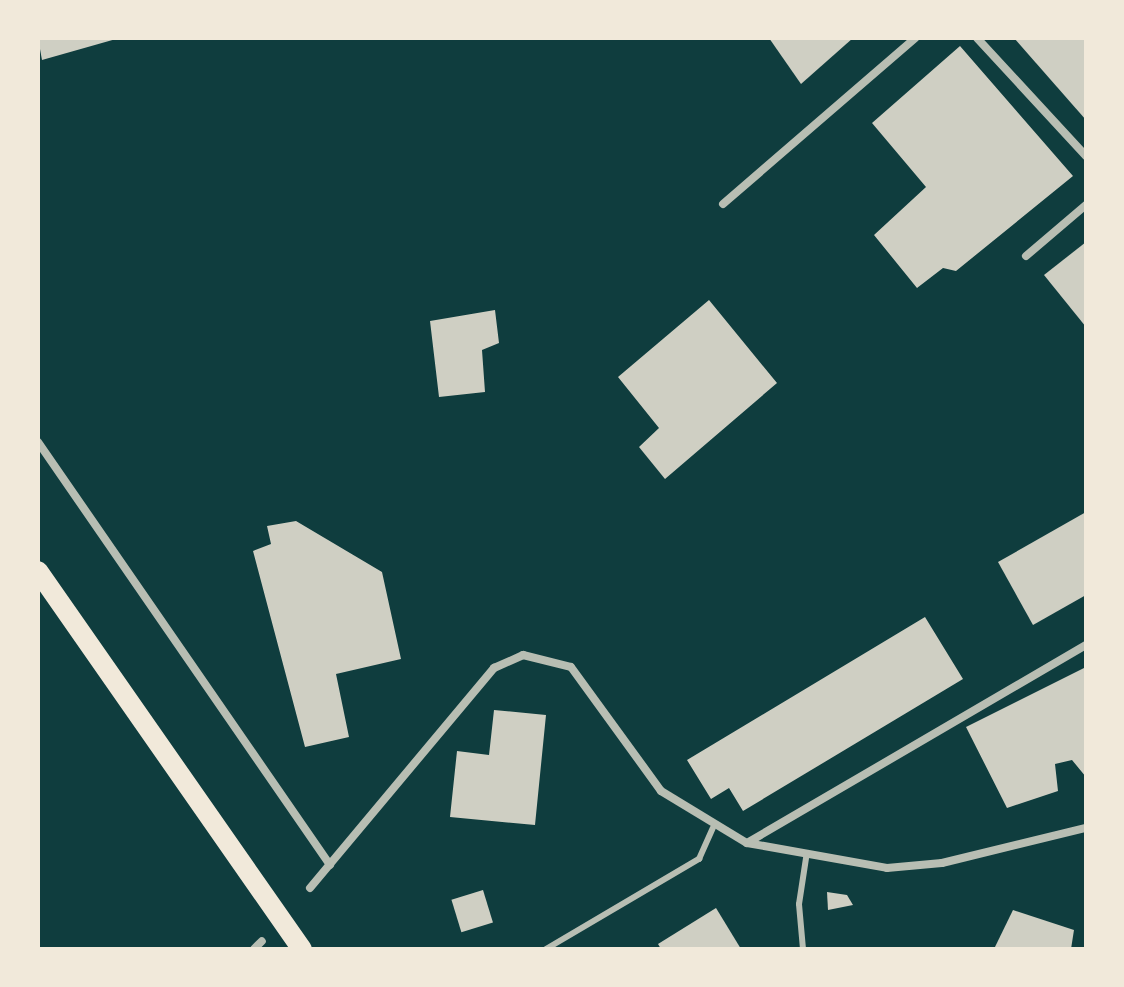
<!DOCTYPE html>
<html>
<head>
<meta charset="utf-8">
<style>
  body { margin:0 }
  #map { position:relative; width:1124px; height:987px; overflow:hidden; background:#0f3d3e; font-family:Cabin,sans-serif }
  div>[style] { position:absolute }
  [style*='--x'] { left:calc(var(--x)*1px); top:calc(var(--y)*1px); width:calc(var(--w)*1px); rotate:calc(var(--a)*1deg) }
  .building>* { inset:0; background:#cfcfc3; transform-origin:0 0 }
  .service>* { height:6px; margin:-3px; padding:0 3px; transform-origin:3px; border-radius:3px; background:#b8beb3 }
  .minor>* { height:8px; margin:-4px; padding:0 4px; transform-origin:4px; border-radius:4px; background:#b8beb3 }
  .primary>* { height:20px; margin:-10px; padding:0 10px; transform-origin:10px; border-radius:10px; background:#f1e9da }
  span { translate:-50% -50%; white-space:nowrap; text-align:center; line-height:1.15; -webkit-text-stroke:8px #f1e9da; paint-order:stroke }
  .frame { position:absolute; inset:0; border:40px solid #f1e9da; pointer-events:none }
</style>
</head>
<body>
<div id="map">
  <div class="building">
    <div style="clip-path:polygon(38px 38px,116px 38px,116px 39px,42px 60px)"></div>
    <div style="clip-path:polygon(769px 38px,853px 38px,801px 84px)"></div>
    <div style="clip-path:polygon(1014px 38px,1086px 38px,1086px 120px)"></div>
    <div style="clip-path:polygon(960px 46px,1073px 176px,956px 271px,943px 268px,917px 288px,874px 235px,926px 187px,872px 123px)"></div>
    <div style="clip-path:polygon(1086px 242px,1086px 327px,1044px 275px)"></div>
    <div style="clip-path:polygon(709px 300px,777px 383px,665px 479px,639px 447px,659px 428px,618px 377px)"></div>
    <div style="clip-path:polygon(495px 310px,499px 343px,482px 350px,485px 392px,439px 397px,430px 321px)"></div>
    <div style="clip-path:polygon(1086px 512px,1086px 595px,1033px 625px,998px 562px)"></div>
    <div style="clip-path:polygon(296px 521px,382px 572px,401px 659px,336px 674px,349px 737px,305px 747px,253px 551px,271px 544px,267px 526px)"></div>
    <div style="clip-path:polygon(925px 617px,963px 679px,743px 811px,729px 788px,711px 799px,687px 760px)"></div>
    <div style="clip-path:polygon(1086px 667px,1086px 777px,1072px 760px,1055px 764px,1058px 791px,1007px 808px,966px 727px)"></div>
    <div style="clip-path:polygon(494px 710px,546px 715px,535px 825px,450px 817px,457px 751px,489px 755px)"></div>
    <div style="left:483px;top:890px;width:34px;height:33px;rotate:73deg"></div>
    <div style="clip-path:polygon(827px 892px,847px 895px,853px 905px,828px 910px)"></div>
    <div style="clip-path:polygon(716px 908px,741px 949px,661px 949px,658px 944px)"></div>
    <div style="clip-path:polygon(1013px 910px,1074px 930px,1071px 949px,994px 949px)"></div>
  </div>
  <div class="service">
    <div style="--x:546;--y:949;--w:178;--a:-30.5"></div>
    <div style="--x:699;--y:859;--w:34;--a:-66"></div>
    <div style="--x:803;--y:949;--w:45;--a:-95.1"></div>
    <div style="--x:799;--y:904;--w:47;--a:-81.3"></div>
  </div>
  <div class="minor">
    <div style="--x:977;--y:38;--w:161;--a:47.3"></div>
    <div style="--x:723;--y:204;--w:254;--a:-40.8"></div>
    <div style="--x:1026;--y:256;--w:79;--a:-40.4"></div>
    <div style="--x:38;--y:442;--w:514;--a:55.38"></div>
    <div style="--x:747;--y:843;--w:393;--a:-30.3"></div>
    <div style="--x:310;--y:888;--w:287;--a:-50.1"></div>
    <div style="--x:494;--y:668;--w:32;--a:-24"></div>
    <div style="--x:523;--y:655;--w:49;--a:14"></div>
    <div style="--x:571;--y:667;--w:153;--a:54"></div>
    <div style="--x:661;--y:791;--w:100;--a:31.2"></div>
    <div style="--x:747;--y:843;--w:142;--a:10.1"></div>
    <div style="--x:887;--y:868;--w:55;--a:-5.2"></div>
    <div style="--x:942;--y:863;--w:148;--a:-13.7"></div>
    <div style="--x:254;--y:949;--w:11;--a:-45"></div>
  </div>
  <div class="primary">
    <div style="--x:38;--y:571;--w:461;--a:55.1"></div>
  </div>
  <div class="frame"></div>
</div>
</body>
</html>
